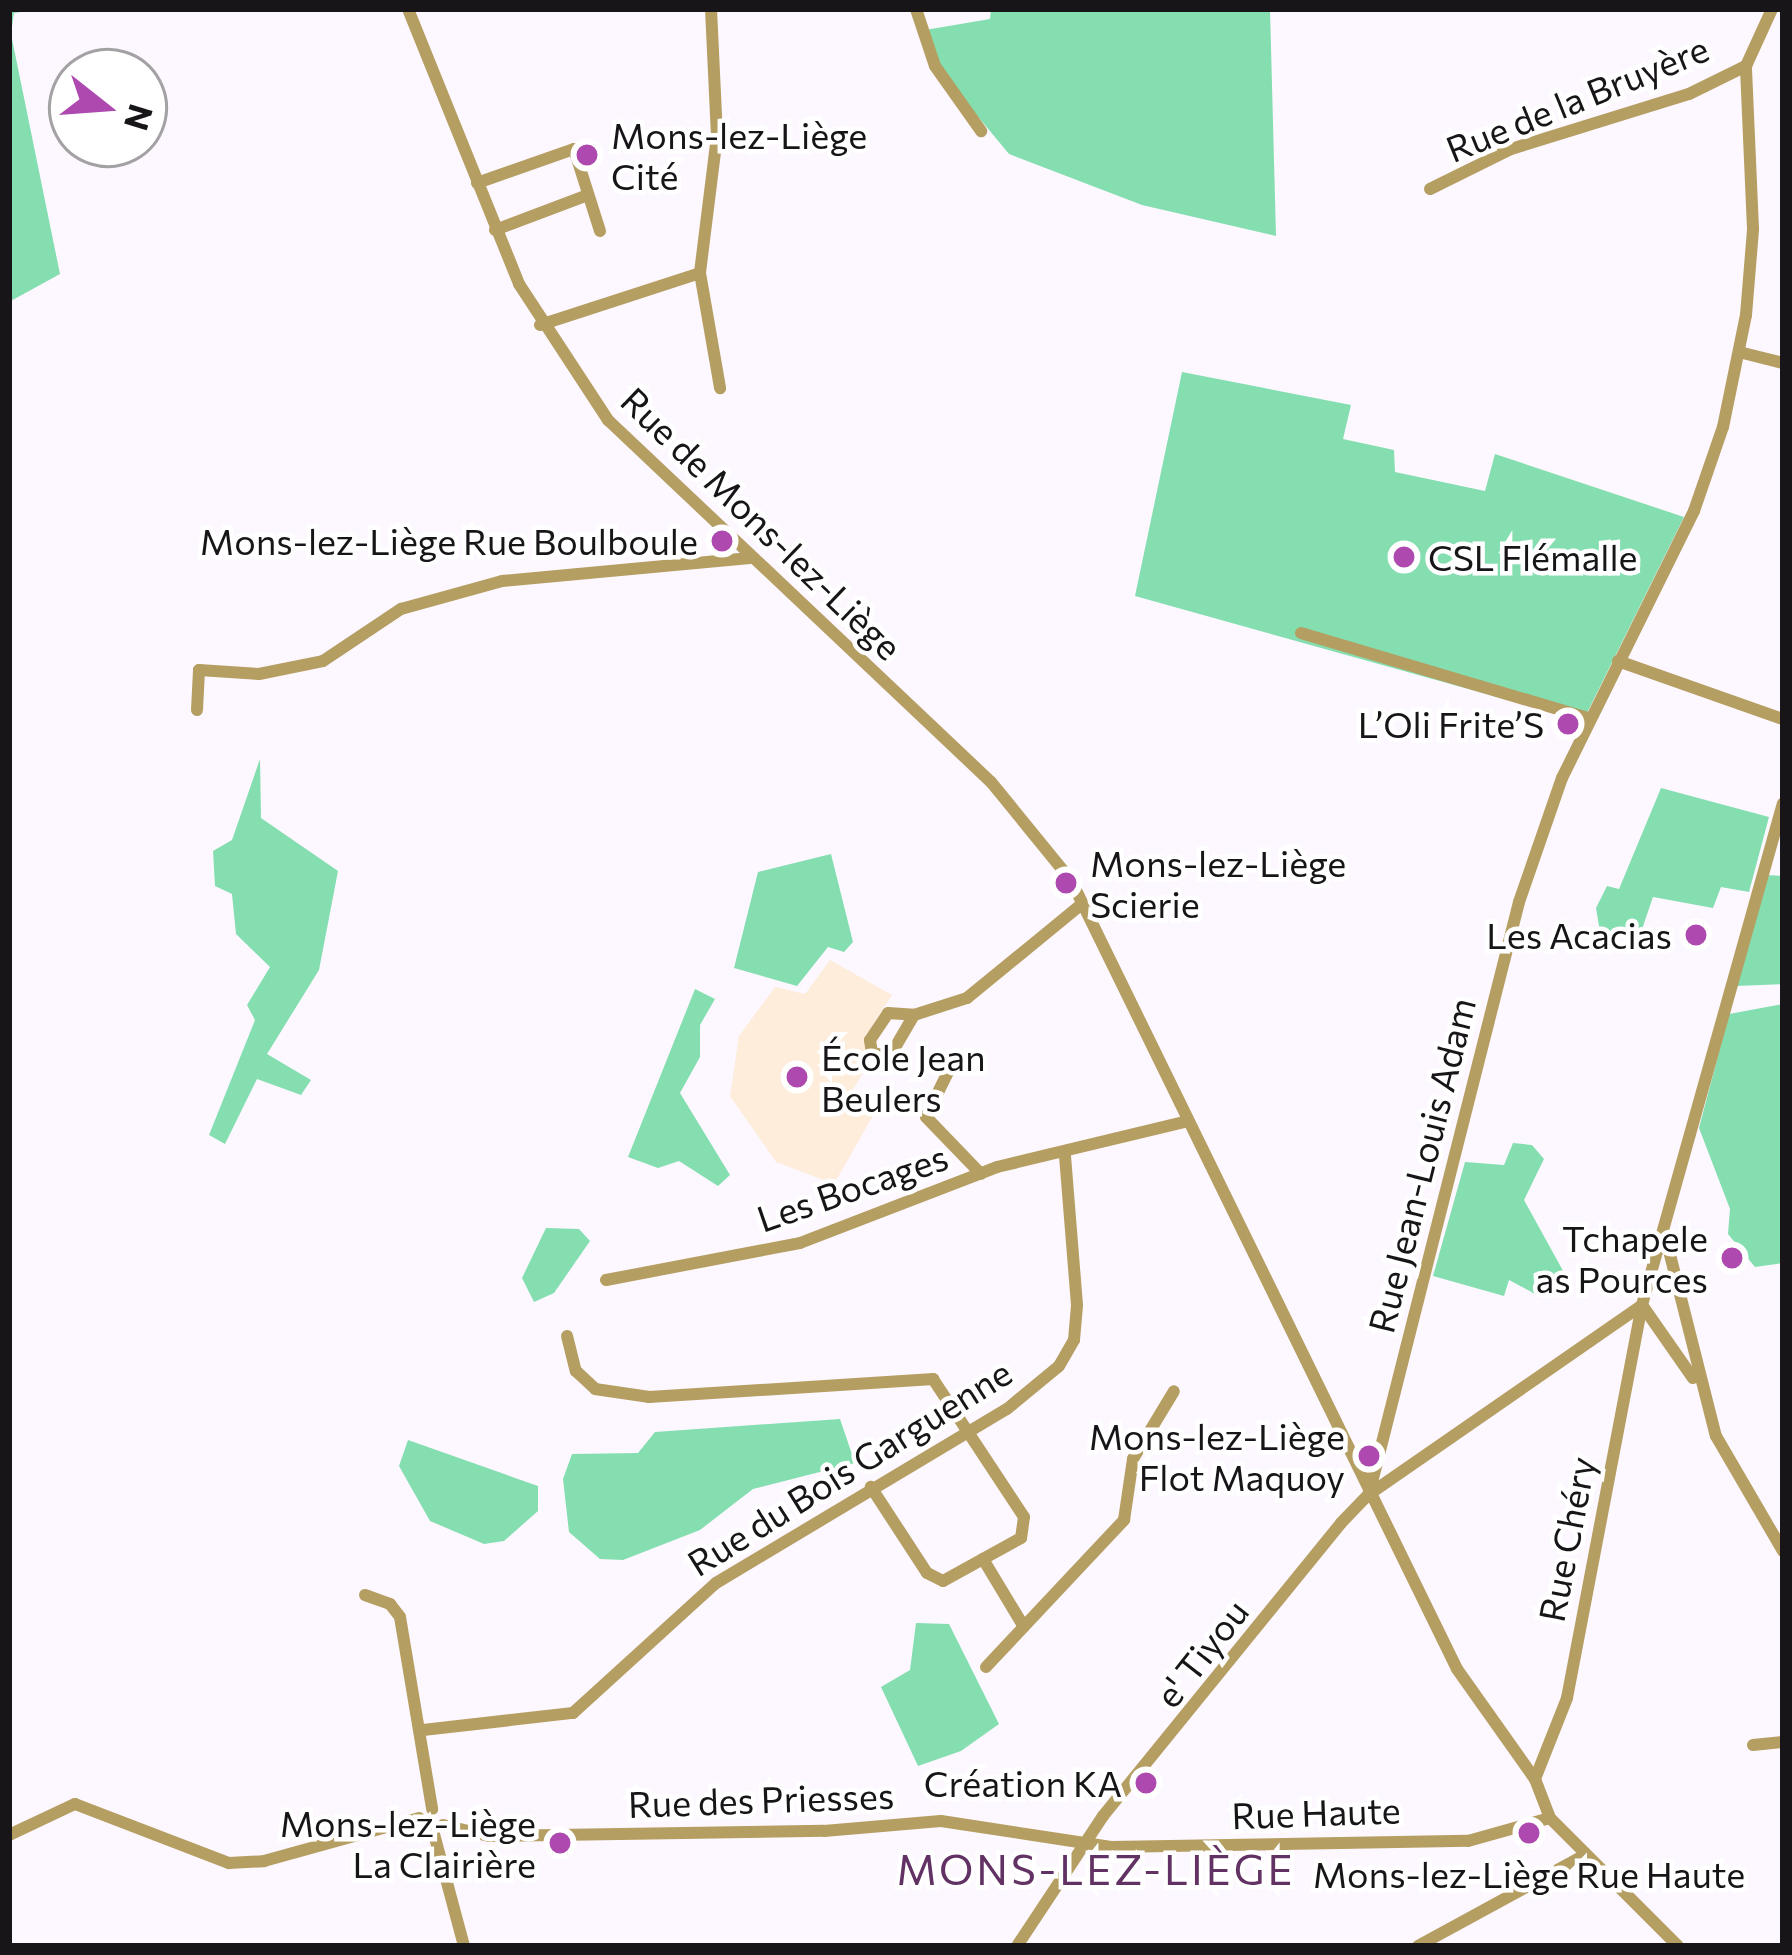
<!DOCTYPE html>
<html>
<head>
<meta charset="utf-8">
<style>
  body { margin:0 }
  #map { position:relative; width:1792px; height:1955px; overflow:hidden; background:#fdf7ff; font-family:Commissioner,sans-serif }
  div>[style] { position:absolute }
  [style*='--x'] { left:calc(var(--x)*1px); top:calc(var(--y)*1px); width:calc(var(--w)*1px); rotate:calc(var(--a)*1deg) }
  .education>* { inset:0; background:#fdedda }
  .green>* { inset:0; background:#84deb0 }
  .minor>* { height:12px; margin:-6px; padding:0 6px; transform-origin:6px; border-radius:6px; background:#b59e61 }
  .dots>* { width:33px; height:33px; translate:-50% -50%; box-sizing:border-box; border:6px solid #fff; border-radius:50% }
  span { translate:-50% -50%; white-space:nowrap; text-align:center; line-height:1.15; -webkit-text-stroke:9px #fff; paint-order:stroke }
  .street-label { font-size:36px; color:#181519 }
  .poi-label { font-size:36px; color:#181519 }
  .left { translate:0 -50%; text-align:left }
  .right { translate:-100% -50%; text-align:right }
  .quarter-label { font-size:42px; color:#633264; letter-spacing:3px }
  .frame { position:absolute; inset:0; border:12px solid #181519; pointer-events:none }
  .north { position:absolute; left:48px; top:48px; width:120px; height:120px; box-sizing:border-box; background:#fff; border:3px solid #a3a1a3; border-radius:50%; rotate:107deg; font-size:33px; font-weight:700; line-height:48px; text-align:center; color:#181519 }
  .north::after { content:''; display:block; margin:auto; width:42px; height:54px; background:#ad49af; clip-path:polygon(50% 0,100% 100%,50% 72%,0 100%) }
</style>
</head>
<body>
<div id="map">
  <div class="education">
    <div style="clip-path:polygon(830px 960px,892px 995px,866px 1035px,869px 1063px,852px 1091px,874px 1114px,834px 1184px,776px 1162px,730px 1096px,739px 1036px,775px 987px,805px 994px)"></div>
  </div>
  <div class="green">
    <div style="clip-path:polygon(9px 9px,42px 9px,14px 13px,11px 34px,60px 274px,9px 302px)"></div>
    <div style="clip-path:polygon(991px 9px,1270px 9px,1276px 236px,1142px 205px,1009px 154px,946px 78px,925px 30px,990px 19px)"></div>
    <div style="clip-path:polygon(1182px 372px,1351px 405px,1343px 439px,1394px 450px,1395px 472px,1485px 491px,1495px 454px,1684px 517px,1583px 721px,1135px 596px)"></div>
    <div style="clip-path:polygon(260px 759px,261px 818px,338px 871px,319px 970px,267px 1054px,311px 1080px,301px 1095px,257px 1079px,225px 1144px,209px 1135px,255px 1020px,247px 1005px,270px 967px,236px 934px,232px 894px,215px 886px,213px 851px,232px 840px)"></div>
    <div style="clip-path:polygon(1661px 788px,1769px 817px,1749px 892px,1721px 887px,1713px 908px,1653px 897px,1638px 941px,1600px 932px,1596px 908px,1607px 886px,1619px 889px)"></div>
    <div style="clip-path:polygon(831px 854px,853px 942px,844px 952px,828px 947px,797px 986px,734px 968px,758px 872px)"></div>
    <div style="clip-path:polygon(1766px 875px,1783px 876px,1783px 984px,1736px 986px)"></div>
    <div style="clip-path:polygon(695px 989px,715px 999px,700px 1025px,700px 1057px,680px 1093px,730px 1175px,718px 1186px,679px 1161px,658px 1168px,628px 1157px)"></div>
    <div style="clip-path:polygon(1783px 1004px,1783px 1263px,1755px 1267px,1728px 1234px,1730px 1209px,1699px 1128px,1729px 1014px)"></div>
    <div style="clip-path:polygon(1513px 1143px,1532px 1145px,1544px 1159px,1524px 1200px,1567px 1278px,1537px 1295px,1509px 1280px,1504px 1296px,1433px 1276px,1465px 1162px,1504px 1165px)"></div>
    <div style="clip-path:polygon(546px 1228px,579px 1229px,590px 1241px,554px 1293px,534px 1302px,522px 1278px)"></div>
    <div style="clip-path:polygon(840px 1419px,855px 1463px,753px 1489px,700px 1530px,623px 1560px,600px 1559px,569px 1532px,563px 1479px,572px 1454px,638px 1453px,655px 1432px)"></div>
    <div style="clip-path:polygon(408px 1440px,538px 1486px,538px 1511px,504px 1541px,484px 1544px,430px 1521px,399px 1466px)"></div>
    <div style="clip-path:polygon(916px 1623px,949px 1624px,999px 1724px,961px 1751px,918px 1766px,881px 1687px,910px 1670px)"></div>
  </div>
  <div class="minor">
    <div style="--x:408;--y:9;--w:297;--a:68"></div>
    <div style="--x:519;--y:284;--w:163;--a:56.8"></div>
    <div style="--x:608;--y:420;--w:527;--a:43.39"></div>
    <div style="--x:991;--y:782;--w:127;--a:50.8"></div>
    <div style="--x:1071;--y:880;--w:878;--a:63.93"></div>
    <div style="--x:1457;--y:1669;--w:135;--a:54.7"></div>
    <div style="--x:1535;--y:1779;--w:42;--a:69"></div>
    <div style="--x:1550;--y:1818;--w:181;--a:45"></div>
    <div style="--x:711;--y:9;--w:127;--a:87.3"></div>
    <div style="--x:717;--y:136;--w:138;--a:97.1"></div>
    <div style="--x:700;--y:273;--w:117;--a:80.1"></div>
    <div style="--x:916;--y:9;--w:60;--a:71.6"></div>
    <div style="--x:935;--y:66;--w:80;--a:54.7"></div>
    <div style="--x:477;--y:183;--w:103;--a:-19.3"></div>
    <div style="--x:574;--y:149;--w:86;--a:72.4"></div>
    <div style="--x:1430;--y:189;--w:90;--a:-26.3"></div>
    <div style="--x:1511;--y:149;--w:186;--a:-17.2"></div>
    <div style="--x:1689;--y:94;--w:64;--a:-26.2"></div>
    <div style="--x:495;--y:230;--w:96;--a:-20.7"></div>
    <div style="--x:540;--y:325;--w:168;--a:-18"></div>
    <div style="--x:1739;--y:352;--w:45;--a:14"></div>
    <div style="--x:1301;--y:633;--w:302;--a:16.5"></div>
    <div style="--x:1618;--y:661;--w:175;--a:19.4"></div>
    <div style="--x:197;--y:710;--w:40;--a:-87.1"></div>
    <div style="--x:199;--y:670;--w:60;--a:3.8"></div>
    <div style="--x:259;--y:674;--w:65;--a:-11.5"></div>
    <div style="--x:323;--y:661;--w:94;--a:-33.7"></div>
    <div style="--x:401;--y:609;--w:105;--a:-15.5"></div>
    <div style="--x:502;--y:581;--w:249;--a:-5.3"></div>
    <div style="--x:914;--y:1015;--w:48;--a:120.3"></div>
    <div style="--x:890;--y:1056;--w:18;--a:-171"></div>
    <div style="--x:872;--y:1053;--w:13;--a:-99"></div>
    <div style="--x:870;--y:1040;--w:32;--a:-56"></div>
    <div style="--x:888;--y:1013;--w:26;--a:4"></div>
    <div style="--x:914;--y:1015;--w:56;--a:-17.8"></div>
    <div style="--x:967;--y:998;--w:149;--a:-39.3"></div>
    <div style="--x:968;--y:1058;--w:24;--a:145"></div>
    <div style="--x:948;--y:1072;--w:50;--a:116.1"></div>
    <div style="--x:926;--y:1117;--w:79;--a:46"></div>
    <div style="--x:1665;--y:1235;--w:207;--a:75.8"></div>
    <div style="--x:1716;--y:1436;--w:133;--a:59.8"></div>
    <div style="--x:606;--y:1280;--w:197;--a:-10.8"></div>
    <div style="--x:800;--y:1243;--w:211;--a:-21.1"></div>
    <div style="--x:997;--y:1167;--w:193;--a:-13.5"></div>
    <div style="--x:1642;--y:1305;--w:89;--a:55.1"></div>
    <div style="--x:567;--y:1336;--w:36;--a:76"></div>
    <div style="--x:576;--y:1371;--w:26;--a:43"></div>
    <div style="--x:595;--y:1389;--w:55;--a:8.4"></div>
    <div style="--x:649;--y:1397;--w:285;--a:-3.6"></div>
    <div style="--x:933;--y:1379;--w:165;--a:56.6"></div>
    <div style="--x:1024;--y:1517;--w:21;--a:98"></div>
    <div style="--x:1021;--y:1538;--w:89;--a:151.1"></div>
    <div style="--x:943;--y:1581;--w:18;--a:-153"></div>
    <div style="--x:927;--y:1573;--w:103;--a:-123.1"></div>
    <div style="--x:1369;--y:1494;--w:611;--a:-75.78"></div>
    <div style="--x:1519;--y:902;--w:131;--a:-70.9"></div>
    <div style="--x:1562;--y:778;--w:298;--a:-63.7"></div>
    <div style="--x:1694;--y:511;--w:89;--a:-71"></div>
    <div style="--x:1723;--y:427;--w:114;--a:-78.4"></div>
    <div style="--x:1746;--y:315;--w:86;--a:-85.3"></div>
    <div style="--x:1753;--y:229;--w:163;--a:-92.5"></div>
    <div style="--x:1746;--y:66;--w:63;--a:-65.5"></div>
    <div style="--x:983;--y:1559;--w:79;--a:58.9"></div>
    <div style="--x:365;--y:1595;--w:27;--a:20"></div>
    <div style="--x:390;--y:1604;--w:16;--a:52"></div>
    <div style="--x:400;--y:1617;--w:195;--a:80.5"></div>
    <div style="--x:986;--y:1667;--w:202;--a:-46.8"></div>
    <div style="--x:1124;--y:1520;--w:62;--a:-81.6"></div>
    <div style="--x:1133;--y:1459;--w:79;--a:-58.9"></div>
    <div style="--x:423;--y:1730;--w:151;--a:-6.5"></div>
    <div style="--x:573;--y:1713;--w:193;--a:-42.3"></div>
    <div style="--x:716;--y:1583;--w:339;--a:-30.9"></div>
    <div style="--x:1007;--y:1409;--w:67;--a:-39.6"></div>
    <div style="--x:1059;--y:1366;--w:30;--a:-60"></div>
    <div style="--x:1074;--y:1340;--w:35;--a:-85"></div>
    <div style="--x:1077;--y:1305;--w:150;--a:-94.6"></div>
    <div style="--x:1753;--y:1745;--w:30;--a:-6"></div>
    <div style="--x:1535;--y:1779;--w:87;--a:-68.4"></div>
    <div style="--x:1567;--y:1698;--w:400;--a:-79.2"></div>
    <div style="--x:1642;--y:1305;--w:521;--a:-74.31"></div>
    <div style="--x:443;--y:1825;--w:47;--a:13.4"></div>
    <div style="--x:489;--y:1836;--w:335;--a:-0.9"></div>
    <div style="--x:824;--y:1831;--w:117;--a:-4.9"></div>
    <div style="--x:941;--y:1821;--w:172;--a:8.7"></div>
    <div style="--x:1111;--y:1847;--w:357;--a:-1"></div>
    <div style="--x:1468;--y:1841;--w:85;--a:-15.7"></div>
    <div style="--x:434;--y:1834;--w:116;--a:75"></div>
    <div style="--x:9;--y:1835;--w:73;--a:-25.2"></div>
    <div style="--x:75;--y:1804;--w:165;--a:21"></div>
    <div style="--x:229;--y:1863;--w:35;--a:-3"></div>
    <div style="--x:264;--y:1861;--w:161;--a:-15.5"></div>
    <div style="--x:1017;--y:1946;--w:156;--a:-56.5"></div>
    <div style="--x:1103;--y:1816;--w:377;--a:-50.9"></div>
    <div style="--x:1341;--y:1523;--w:39;--a:-46"></div>
    <div style="--x:1368;--y:1495;--w:333;--a:-34.7"></div>
    <div style="--x:1418;--y:1946;--w:188;--a:-28.6"></div>
  </div>
  <div class="dots">
    <div style="left:587px;top:155px;background:#ad49af"></div>
    <div style="left:722px;top:541px;background:#ad49af"></div>
    <div style="left:1404px;top:557px;background:#ad49af"></div>
    <div style="left:1568px;top:724px;background:#ad49af"></div>
    <div style="left:1066px;top:883px;background:#ad49af"></div>
    <div style="left:1696px;top:935px;background:#ad49af"></div>
    <div style="left:797px;top:1077px;background:#ad49af"></div>
    <div style="left:1732px;top:1258px;background:#ad49af"></div>
    <div style="left:1369px;top:1456px;background:#ad49af"></div>
    <div style="left:1146px;top:1783px;background:#ad49af"></div>
    <div style="left:1529px;top:1833px;background:#ad49af"></div>
    <div style="left:560px;top:1843px;background:#ad49af"></div>
  </div>
  <div class="street-label">
    <span style="left:1577px;top:98px;rotate:-22deg">Rue de la Bruyère</span>
    <span style="left:762px;top:523px;rotate:44deg">Rue de Mons-lez-Liège</span>
    <span style="left:1421px;top:1165px;rotate:-76deg">Rue Jean-Louis Adam</span>
    <span style="left:852px;top:1187px;rotate:-19deg">Les Bocages</span>
    <span style="left:849px;top:1467px;rotate:-32deg">Rue du Bois Garguenne</span>
    <span style="left:1566px;top:1539px;rotate:-79deg">Rue Chéry</span>
    <span style="left:1201px;top:1653px;rotate:-52deg">e' Tiyou</span>
    <span style="left:761px;top:1799px;rotate:-2deg">Rue des Priesses</span>
    <span style="left:1316px;top:1812px;rotate:-2deg">Rue Haute</span>
  </div>
  <div class="poi-label">
    <span class="left" style="left:611px;top:155px">Mons-lez-Liège<br>Cité</span>
    <span class="right" style="left:698px;top:541px">Mons-lez-Liège Rue Boulboule</span>
    <span class="left" style="left:1428px;top:557px">CSL Flémalle</span>
    <span class="right" style="left:1544px;top:724px">L’Oli Frite’S</span>
    <span class="left" style="left:1090px;top:883px">Mons-lez-Liège<br>Scierie</span>
    <span class="right" style="left:1672px;top:935px">Les Acacias</span>
    <span class="left" style="left:821px;top:1077px">École Jean<br>Beulers</span>
    <span class="right" style="left:1708px;top:1258px">Tchapele<br>as Pources</span>
    <span class="right" style="left:1345px;top:1456px">Mons-lez-Liège<br>Flot Maquoy</span>
    <span class="right" style="left:1122px;top:1783px">Création KA</span>
    <span class="right" style="left:536px;top:1843px">Mons-lez-Liège<br>La Clairière</span>
    <span style="left:1529px;top:1874px">Mons-lez-Liège Rue Haute</span>
  </div>
  <div class="quarter-label">
    <span style="left:1096px;top:1868px">MONS-LEZ-LIÈGE</span>
  </div>
  <div class="frame"></div>
  <div class="north">N</div>
</div>
</body>
</html>
